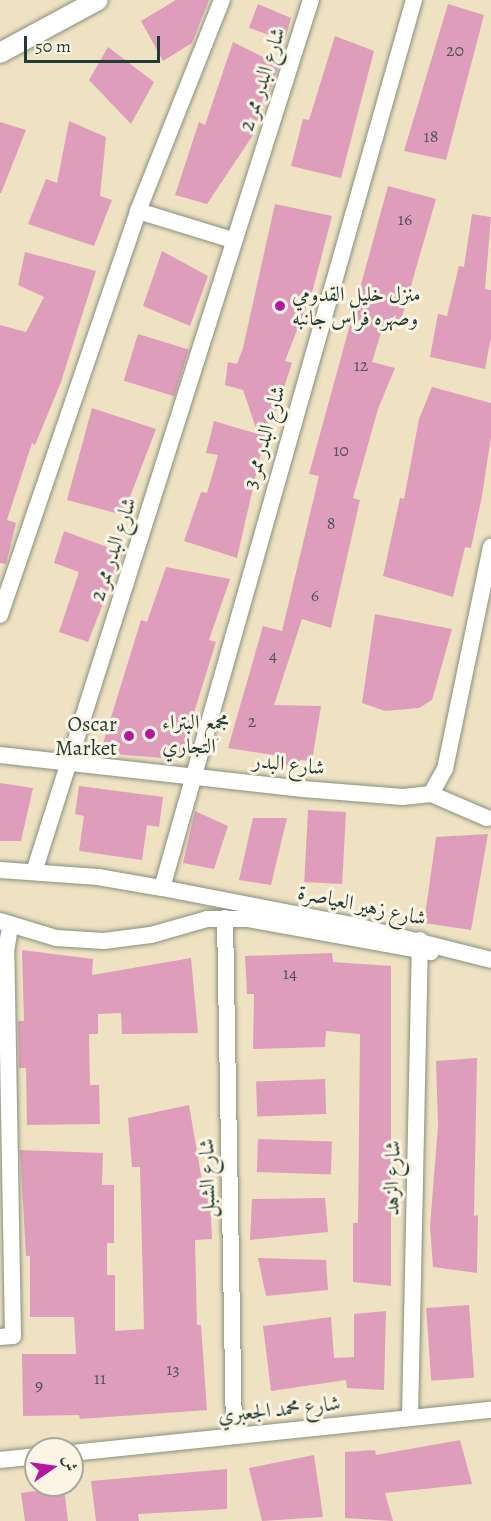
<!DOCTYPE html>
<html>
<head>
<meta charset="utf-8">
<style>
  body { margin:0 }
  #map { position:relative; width:491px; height:1521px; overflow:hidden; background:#efe2c3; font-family:Alegreya,Amiri,serif }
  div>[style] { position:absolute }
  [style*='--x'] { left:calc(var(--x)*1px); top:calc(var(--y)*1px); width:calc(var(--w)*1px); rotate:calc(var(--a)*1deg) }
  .building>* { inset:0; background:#de9ebb; transform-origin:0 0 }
  .roads { filter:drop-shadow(0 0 2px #87907c) drop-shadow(0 0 2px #87907c) }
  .minor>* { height:16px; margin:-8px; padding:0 8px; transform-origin:8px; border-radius:8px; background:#fff }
  .tertiary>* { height:20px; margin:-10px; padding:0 10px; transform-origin:10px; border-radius:10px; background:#fff }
  .dots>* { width:16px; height:16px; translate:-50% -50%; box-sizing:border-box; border:3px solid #fcf5e5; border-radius:50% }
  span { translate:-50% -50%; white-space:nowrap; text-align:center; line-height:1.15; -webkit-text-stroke:6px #fcf5e5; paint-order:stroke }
  .number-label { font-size:18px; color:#4f5556 }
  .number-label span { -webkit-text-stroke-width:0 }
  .street-label { font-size:21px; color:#1f3d34 }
  .poi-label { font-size:21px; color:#1f3d34 }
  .left { translate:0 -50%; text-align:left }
  .right { translate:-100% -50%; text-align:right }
  .north { position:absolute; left:24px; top:1437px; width:60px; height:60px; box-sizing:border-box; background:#fcf5e5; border:2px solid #a4ab9e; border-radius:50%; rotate:77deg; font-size:16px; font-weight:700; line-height:24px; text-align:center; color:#1f3d34 }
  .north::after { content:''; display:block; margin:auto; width:21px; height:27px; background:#b5179e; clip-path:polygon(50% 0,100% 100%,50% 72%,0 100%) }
  .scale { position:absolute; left:24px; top:36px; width:136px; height:27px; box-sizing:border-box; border:3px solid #1f3d34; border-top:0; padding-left:8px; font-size:18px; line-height:21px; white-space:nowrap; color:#1f3d34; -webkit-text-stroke:4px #fcf5e5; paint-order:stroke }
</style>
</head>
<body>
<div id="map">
  <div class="building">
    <div style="clip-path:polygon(176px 0,209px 0,192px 43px,163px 61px,141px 21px)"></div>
    <div style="clip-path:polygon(258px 4px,291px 18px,285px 40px,249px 28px)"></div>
    <div style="clip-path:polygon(448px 4px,484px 15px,446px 160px,404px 151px)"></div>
    <div style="clip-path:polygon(335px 36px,374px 51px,341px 178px,291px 166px,303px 119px,309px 120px)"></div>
    <div style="clip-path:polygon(233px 42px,279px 65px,253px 135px,207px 204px,175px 195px,199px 122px,205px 125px)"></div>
    <div style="clip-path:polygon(108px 47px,154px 82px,131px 124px,89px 80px)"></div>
    <div style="clip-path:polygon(69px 121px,106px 137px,100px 196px,112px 200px,94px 246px,28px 224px,46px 179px,57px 183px)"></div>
    <div style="clip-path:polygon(0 122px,26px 130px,1px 193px,0 193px)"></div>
    <div style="clip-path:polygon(388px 186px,436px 199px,400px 324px,385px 320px,372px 362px,395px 368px,378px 409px,353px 498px,360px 500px,331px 628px,302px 619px,274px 705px,321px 706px,312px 761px,300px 760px,298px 768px,278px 764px,279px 756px,228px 748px,263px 626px,282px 631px,319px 476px,309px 474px)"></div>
    <div style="clip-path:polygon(275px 204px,332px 216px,313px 289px,285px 361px,292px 363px,275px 415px,270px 413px,237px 558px,184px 541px,201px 492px,207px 493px,218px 455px,206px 453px,214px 421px,258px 434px,243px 390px,225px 385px,228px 362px,237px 364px,243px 348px)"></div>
    <div style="clip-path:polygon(472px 214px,491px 217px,485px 289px,491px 290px,491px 338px,485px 369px,430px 357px,438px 314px,447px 316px,459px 266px,464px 267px)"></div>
    <div style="clip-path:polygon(162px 251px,208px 276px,190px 326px,143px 306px)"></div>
    <div style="clip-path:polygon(25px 252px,96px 271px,61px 382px,35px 445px,32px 443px,7px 520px,16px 523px,6px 564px,0 563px,0 325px,26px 332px,44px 297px,18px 285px)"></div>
    <div style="left:138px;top:334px;width:53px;height:49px;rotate:17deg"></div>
    <div style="clip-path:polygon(432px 387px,491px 403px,491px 437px,482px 496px,471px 548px,465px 547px,453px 597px,383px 576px,400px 498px,404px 499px,419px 419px)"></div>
    <div style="clip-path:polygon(92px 408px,156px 429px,123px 515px,67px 500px)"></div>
    <div style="clip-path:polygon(64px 531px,123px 553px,88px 642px,59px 632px,79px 572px,54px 563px)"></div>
    <div style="clip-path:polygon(166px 567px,230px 579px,209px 640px,216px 642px,193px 716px,189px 751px,175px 759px,100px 753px,141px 620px,147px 622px)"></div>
    <div style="clip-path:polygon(375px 614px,452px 629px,432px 700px,419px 708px,385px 711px,362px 703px)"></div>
    <div style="clip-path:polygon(0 783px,33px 788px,21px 841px,0 841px)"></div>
    <div style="clip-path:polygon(79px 786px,163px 797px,159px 827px,147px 825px,142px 860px,79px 851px,84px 816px,75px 814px)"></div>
    <div style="left:308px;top:810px;width:38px;height:72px;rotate:3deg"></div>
    <div style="clip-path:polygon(195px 811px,228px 826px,214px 869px,183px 863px)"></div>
    <div style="clip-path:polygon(253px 818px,287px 818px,271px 885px,239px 880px)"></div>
    <div style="clip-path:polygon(488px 834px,471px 930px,424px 923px,436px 837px)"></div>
    <div style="clip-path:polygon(22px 950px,93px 959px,92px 975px,191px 958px,198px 1033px,122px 1034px,121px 1013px,98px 1014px,98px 1034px,89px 1034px,90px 1085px,99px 1085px,100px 1124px,27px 1125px,26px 1068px,19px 1068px,18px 1021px,24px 1021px)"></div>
    <div style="clip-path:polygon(332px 953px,333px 962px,391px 966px,391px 1286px,353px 1282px,353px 1223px,358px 1223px,360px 1034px,326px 1031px,325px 1047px,253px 1049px,254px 994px,247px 994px,245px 956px)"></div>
    <div style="clip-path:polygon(477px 1058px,474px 1216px,478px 1215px,477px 1273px,433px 1267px,430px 1226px,438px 1126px,436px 1061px)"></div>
    <div style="left:325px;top:1079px;width:35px;height:69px;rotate:88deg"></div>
    <div style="clip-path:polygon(189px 1105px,202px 1181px,209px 1181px,212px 1239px,195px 1240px,197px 1325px,201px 1325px,207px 1410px,80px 1419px,79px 1415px,23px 1416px,22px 1354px,76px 1354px,74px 1317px,30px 1317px,30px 1256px,26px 1256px,20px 1150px,103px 1153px,102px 1185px,114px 1185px,114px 1243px,107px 1243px,107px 1275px,115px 1275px,115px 1331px,144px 1329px,140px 1167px,132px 1167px,128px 1118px)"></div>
    <div style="left:258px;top:1139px;width:74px;height:33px;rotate:2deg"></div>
    <div style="clip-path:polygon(325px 1198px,328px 1232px,250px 1240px,252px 1199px)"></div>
    <div style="clip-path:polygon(258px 1258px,326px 1260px,328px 1290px,266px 1296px)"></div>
    <div style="left:469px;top:1305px;width:73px;height:43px;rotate:86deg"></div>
    <div style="clip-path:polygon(386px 1311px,384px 1390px,347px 1388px,346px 1380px,271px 1391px,263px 1326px,331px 1317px,334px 1358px,354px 1357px,354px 1314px)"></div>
    <div style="clip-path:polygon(460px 1440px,472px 1484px,385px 1493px,393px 1521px,345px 1518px,345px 1452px,375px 1450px,376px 1455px)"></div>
    <div style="clip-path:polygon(314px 1455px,323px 1517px,262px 1521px,249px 1468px)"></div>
    <div style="clip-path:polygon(227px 1469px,227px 1509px,138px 1514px,139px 1521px,96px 1521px,91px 1481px)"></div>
    <div style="clip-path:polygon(64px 1487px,68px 1521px,25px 1521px,21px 1493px)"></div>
  </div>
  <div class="roads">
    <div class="minor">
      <div style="--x:138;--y:211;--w:99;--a:17"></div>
      <div style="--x:0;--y:615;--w:427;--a:-71.1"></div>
      <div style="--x:138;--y:211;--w:227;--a:-68.3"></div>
      <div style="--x:0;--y:755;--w:305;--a:6.4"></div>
      <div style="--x:303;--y:789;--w:100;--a:4.6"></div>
      <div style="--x:403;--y:797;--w:28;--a:-6"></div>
      <div style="--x:431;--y:794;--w:29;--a:-61"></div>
      <div style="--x:445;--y:769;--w:227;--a:-78.3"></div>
      <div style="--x:431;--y:794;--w:61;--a:23.2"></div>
      <div style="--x:0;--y:870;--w:98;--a:4.1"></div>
      <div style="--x:98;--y:877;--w:65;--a:9.8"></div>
      <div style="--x:162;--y:888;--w:194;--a:11"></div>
      <div style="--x:352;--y:925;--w:143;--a:14.1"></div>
      <div style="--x:34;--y:872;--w:915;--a:-72.38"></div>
      <div style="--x:162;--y:888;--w:923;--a:-74.16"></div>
      <div style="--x:225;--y:918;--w:518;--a:89"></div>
      <div style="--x:0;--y:921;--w:59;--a:16.9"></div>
      <div style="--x:56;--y:938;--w:48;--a:3.6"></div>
      <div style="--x:104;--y:941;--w:47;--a:-7.3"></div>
      <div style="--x:151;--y:935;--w:58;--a:-15.9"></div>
      <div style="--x:207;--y:919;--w:40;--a:0"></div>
      <div style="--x:247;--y:919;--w:187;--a:10.2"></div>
      <div style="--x:0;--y:1337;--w:13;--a:-4"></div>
      <div style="--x:13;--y:1336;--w:384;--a:-91"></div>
      <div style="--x:6;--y:952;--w:26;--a:-81"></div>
      <div style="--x:410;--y:1417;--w:477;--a:-88.8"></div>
      <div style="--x:72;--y:1453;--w:421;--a:-5.9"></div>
      <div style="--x:0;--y:1460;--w:36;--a:-6"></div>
    </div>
    <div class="tertiary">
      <div style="--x:0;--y:53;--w:111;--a:-28.4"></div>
    </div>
  </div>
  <div class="dots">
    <div style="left:280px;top:306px;background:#b5179e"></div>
    <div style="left:150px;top:734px;background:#b5179e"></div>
    <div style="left:129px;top:736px;background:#b5179e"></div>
  </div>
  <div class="number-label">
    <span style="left:455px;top:50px">20</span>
    <span style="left:431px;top:136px">18</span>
    <span style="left:405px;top:219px">16</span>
    <span style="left:361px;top:365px">12</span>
    <span style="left:341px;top:450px">10</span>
    <span style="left:331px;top:523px">8</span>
    <span style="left:315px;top:595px">6</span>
    <span style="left:273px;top:655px">4</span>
    <span style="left:252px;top:721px">2</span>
    <span style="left:290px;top:973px">14</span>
    <span style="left:173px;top:1369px">13</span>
    <span style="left:100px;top:1378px">11</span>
    <span style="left:39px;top:1385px">9</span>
  </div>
  <div class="street-label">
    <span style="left:262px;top:79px;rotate:-72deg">شارع البدر ممر 2</span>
    <span style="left:264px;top:437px;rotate:-74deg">شارع البدر ممر 3</span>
    <span style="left:113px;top:549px;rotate:-72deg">شارع البدر ممر 2</span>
    <span style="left:289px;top:764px;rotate:6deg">شارع البدر</span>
    <span style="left:362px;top:905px;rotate:12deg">شارع زهير العياصرة</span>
    <span style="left:207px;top:1178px;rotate:-91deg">شارع الشبل</span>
    <span style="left:392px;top:1178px;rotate:-89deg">شارع الزهد</span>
    <span style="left:279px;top:1409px;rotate:-6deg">شارع محمد الجعبري</span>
  </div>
  <div class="poi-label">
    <span class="left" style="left:292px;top:306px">منزل خليل القدومي<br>وصهره فراس جانبه</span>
    <span class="left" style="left:162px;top:734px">مجمع البتراء<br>التجاري</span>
    <span class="right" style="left:117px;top:736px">Oscar<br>Market</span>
  </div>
  <div class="north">ش</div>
  <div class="scale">50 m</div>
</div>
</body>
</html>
